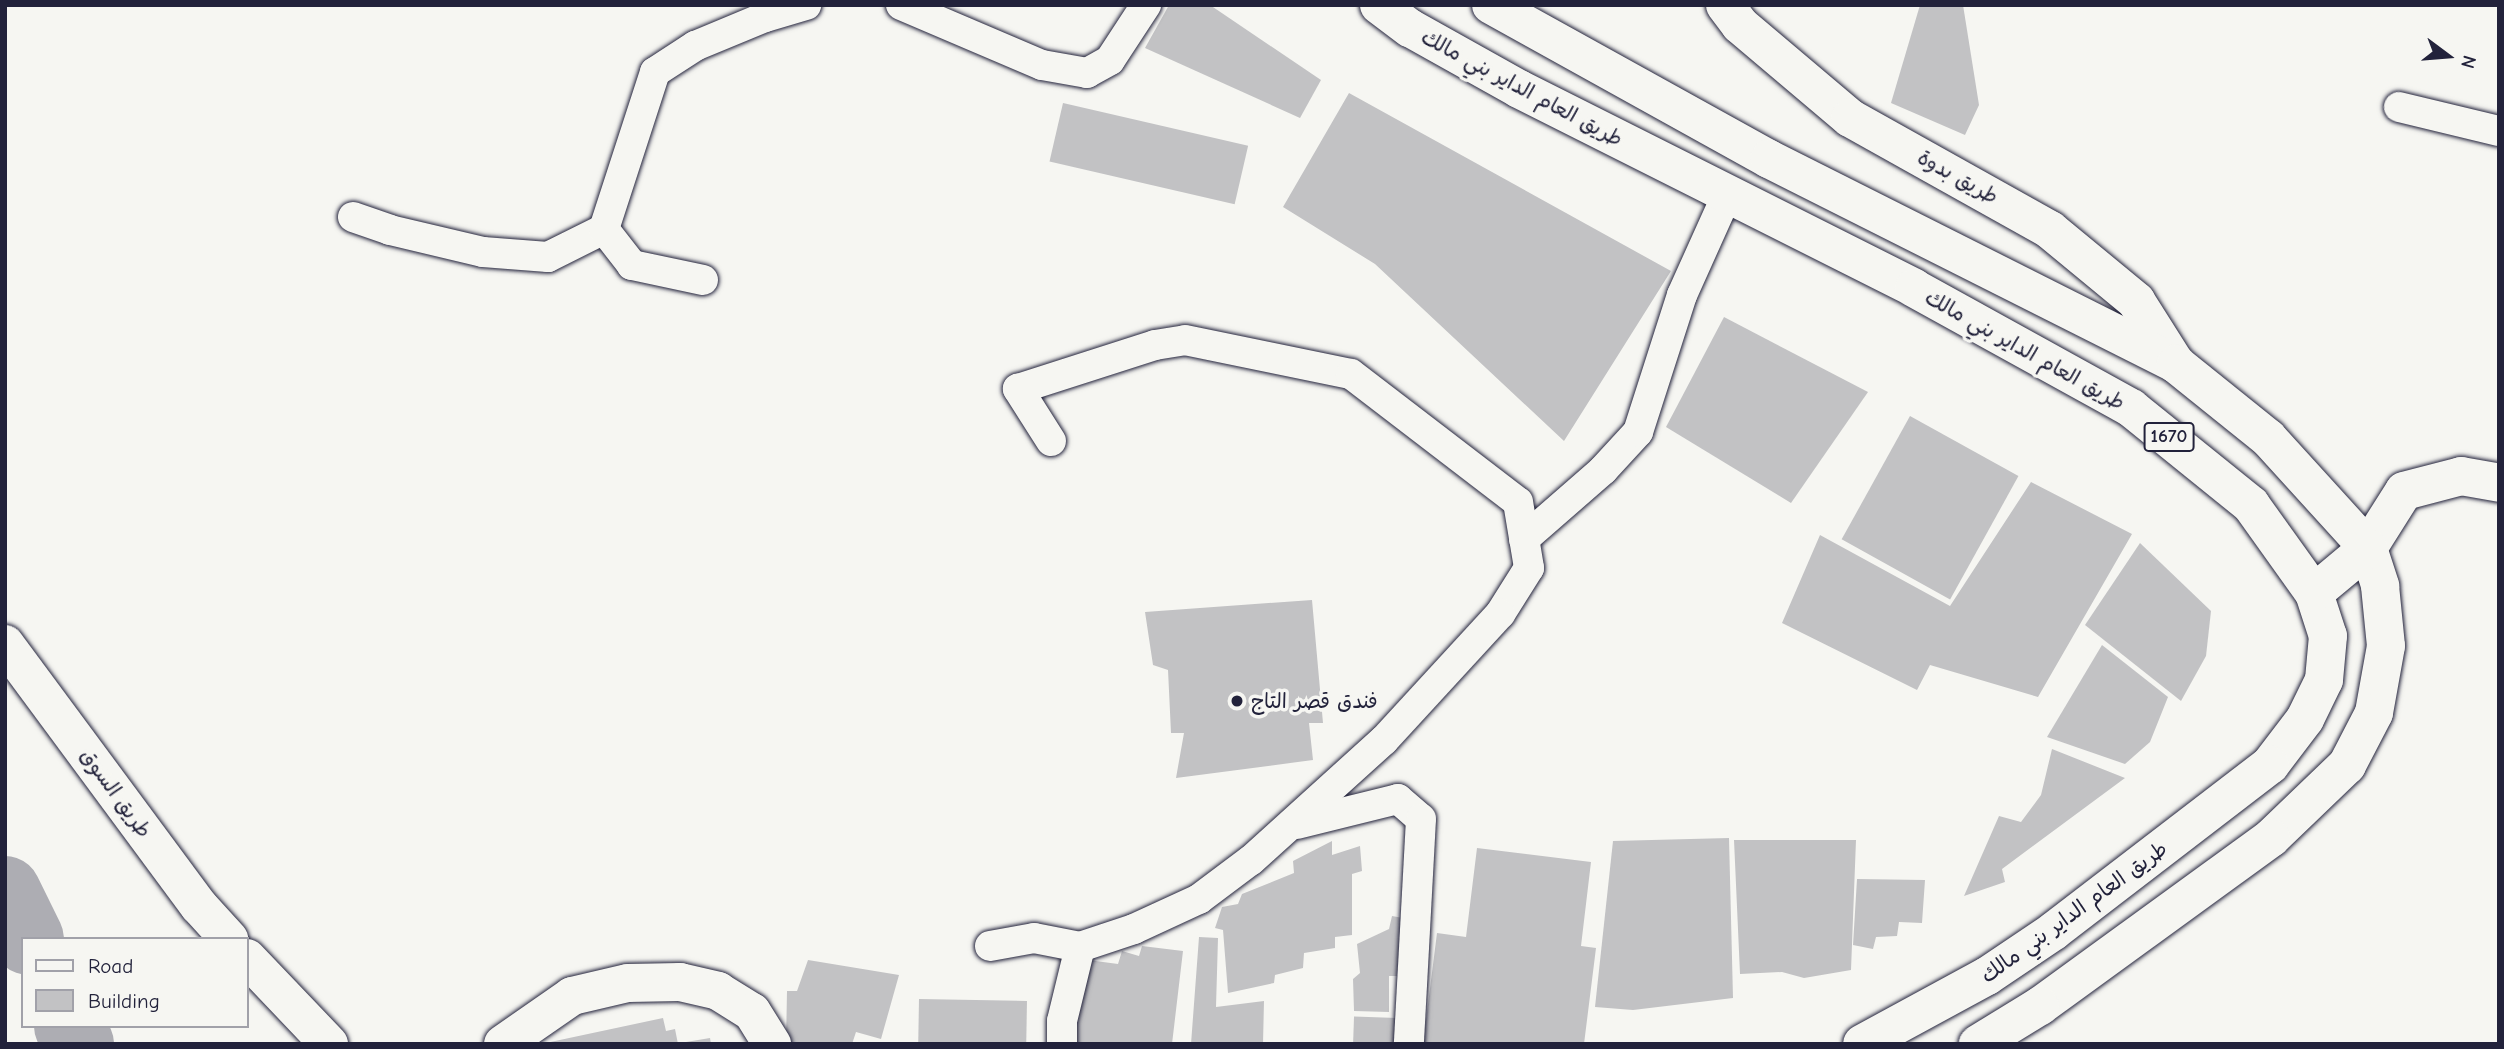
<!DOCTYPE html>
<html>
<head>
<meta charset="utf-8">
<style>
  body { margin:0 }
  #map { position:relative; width:2504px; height:1049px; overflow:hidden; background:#f6f6f2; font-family:"Comic Neue","Playpen Sans Arabic",sans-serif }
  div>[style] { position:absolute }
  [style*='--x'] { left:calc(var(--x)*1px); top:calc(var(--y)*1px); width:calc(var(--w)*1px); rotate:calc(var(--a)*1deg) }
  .river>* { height:72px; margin:-36px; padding:0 36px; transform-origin:36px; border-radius:36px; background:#adadb3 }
  .building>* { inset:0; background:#c2c2c4; transform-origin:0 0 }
  .roads { filter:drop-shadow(0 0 2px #22223b) drop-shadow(0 0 2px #22223b) }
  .street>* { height:30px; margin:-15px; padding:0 15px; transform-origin:15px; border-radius:15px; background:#f6f6f2 }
  .secondary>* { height:38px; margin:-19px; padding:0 19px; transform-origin:19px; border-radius:19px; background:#f6f6f2 }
  .highway>* { height:38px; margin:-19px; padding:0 19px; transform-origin:19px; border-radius:19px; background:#f6f6f2 }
  .dots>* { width:19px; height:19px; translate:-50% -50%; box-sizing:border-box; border:4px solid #f6f6f2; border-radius:50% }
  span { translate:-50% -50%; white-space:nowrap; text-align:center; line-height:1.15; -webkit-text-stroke:7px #f6f6f2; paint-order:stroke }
  .shield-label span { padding:2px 5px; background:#f6f6f2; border:2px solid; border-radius:5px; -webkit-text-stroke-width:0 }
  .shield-label { font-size:19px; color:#22223b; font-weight:700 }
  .street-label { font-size:21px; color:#22223b }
  .poi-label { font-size:21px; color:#22223b }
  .left { translate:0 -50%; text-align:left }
  .frame { position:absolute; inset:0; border:7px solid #22223b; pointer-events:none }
  .legend { position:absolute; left:21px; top:937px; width:228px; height:91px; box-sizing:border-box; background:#f6f6f2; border:2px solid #a1a1a9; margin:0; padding:9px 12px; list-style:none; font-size:21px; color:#22223b }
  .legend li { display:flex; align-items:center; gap:14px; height:35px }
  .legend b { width:35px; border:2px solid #a1a1a9 }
  .north { position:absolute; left:2413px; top:21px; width:70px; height:70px; -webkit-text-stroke:5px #f6f6f2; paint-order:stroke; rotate:106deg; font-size:19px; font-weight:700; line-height:28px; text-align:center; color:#22223b }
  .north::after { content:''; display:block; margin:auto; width:24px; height:32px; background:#22223b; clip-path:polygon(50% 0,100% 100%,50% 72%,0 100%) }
</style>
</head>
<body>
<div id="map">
  <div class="river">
    <div style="--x:5;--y:892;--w:52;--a:63.9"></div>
    <div style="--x:70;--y:1026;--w:20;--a:66"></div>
  </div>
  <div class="building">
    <div style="clip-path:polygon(1169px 5px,1210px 5px,1321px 80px,1300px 118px,1145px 48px)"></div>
    <div style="clip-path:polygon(1920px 5px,1963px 5px,1979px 105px,1965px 135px,1891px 103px)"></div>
    <div style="clip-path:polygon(1349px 93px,1671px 271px,1564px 441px,1375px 264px,1283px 207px)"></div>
    <div style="left:1063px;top:103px;width:190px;height:60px;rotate:13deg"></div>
    <div style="clip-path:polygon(1724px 317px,1868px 392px,1791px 503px,1666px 427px)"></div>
    <div style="left:1910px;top:416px;width:124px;height:141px;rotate:29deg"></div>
    <div style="clip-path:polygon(2031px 482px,2132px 534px,2038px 697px,1930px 665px,1917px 690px,1782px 623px,1820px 535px,1950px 606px)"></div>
    <div style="clip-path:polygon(2140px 543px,2211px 611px,2206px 656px,2181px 701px,2085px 625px)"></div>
    <div style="clip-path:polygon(1312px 600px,1323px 723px,1309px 723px,1313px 760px,1176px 778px,1184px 733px,1171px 733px,1168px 670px,1153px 665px,1145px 612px)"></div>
    <div style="clip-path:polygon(2102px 645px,2168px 697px,2150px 742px,2125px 764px,2047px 737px)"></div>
    <div style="clip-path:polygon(2052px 749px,2125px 778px,2002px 869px,2005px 882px,1964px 896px,1999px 816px,2021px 822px,2041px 795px)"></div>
    <div style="clip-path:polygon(1729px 838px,1733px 998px,1633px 1010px,1595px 1007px,1613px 841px)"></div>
    <div style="clip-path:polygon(1734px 840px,1856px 840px,1851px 970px,1804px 978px,1782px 972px,1740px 974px)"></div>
    <div style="clip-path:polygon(1332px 841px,1332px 855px,1360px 846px,1362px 871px,1352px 874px,1352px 935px,1335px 937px,1335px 948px,1304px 953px,1303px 968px,1275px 975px,1274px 983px,1228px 993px,1223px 930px,1215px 928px,1222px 907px,1238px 904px,1242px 894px,1294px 873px,1293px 861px)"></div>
    <div style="clip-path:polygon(1477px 848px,1591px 862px,1581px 946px,1596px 948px,1584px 1044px,1423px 1044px,1437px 933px,1466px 937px)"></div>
    <div style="clip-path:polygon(1857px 879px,1925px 880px,1922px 923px,1899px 922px,1897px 936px,1876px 937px,1873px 949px,1853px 945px)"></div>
    <div style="clip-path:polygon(1392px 916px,1403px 918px,1397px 976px,1389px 976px,1389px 1012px,1354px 1011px,1353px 979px,1360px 973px,1357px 944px,1389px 929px)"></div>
    <div style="clip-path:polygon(1199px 937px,1218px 938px,1216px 1007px,1264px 1001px,1263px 1044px,1191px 1044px)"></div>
    <div style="clip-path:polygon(1142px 946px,1183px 951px,1172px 1044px,1073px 1044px,1088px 960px,1118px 964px,1122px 951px,1139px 956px)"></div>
    <div style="clip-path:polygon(808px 960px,899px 975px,881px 1039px,856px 1032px,852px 1044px,786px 1044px,787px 991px,797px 991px)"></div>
    <div style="left:919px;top:999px;width:108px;height:45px;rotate:1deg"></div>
    <div style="clip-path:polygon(663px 1018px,666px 1031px,675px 1029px,678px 1044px,541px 1044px)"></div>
    <div style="left:1397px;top:1018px;width:26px;height:43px;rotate:92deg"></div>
    <div style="clip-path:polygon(710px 1038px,711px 1044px,686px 1044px,686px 1042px)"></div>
  </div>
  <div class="roads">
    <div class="street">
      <div style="--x:901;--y:5;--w:153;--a:23.1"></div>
      <div style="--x:1042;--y:65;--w:46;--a:10.1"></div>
      <div style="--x:1087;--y:73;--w:26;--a:-29"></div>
      <div style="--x:1110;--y:60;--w:66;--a:-56.8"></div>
      <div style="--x:2399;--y:107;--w:103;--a:13.5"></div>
      <div style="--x:353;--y:217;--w:39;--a:19"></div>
      <div style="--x:390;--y:230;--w:96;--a:13.3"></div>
      <div style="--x:483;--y:252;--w:65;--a:4.4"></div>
      <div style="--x:548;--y:257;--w:63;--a:-26.6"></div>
      <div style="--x:703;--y:280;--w:73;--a:-168.1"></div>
      <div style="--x:632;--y:265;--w:46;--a:-127.9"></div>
      <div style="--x:604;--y:229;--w:165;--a:-72"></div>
      <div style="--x:655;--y:72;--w:48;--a:-33"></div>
      <div style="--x:695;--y:46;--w:76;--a:-22.5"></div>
      <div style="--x:765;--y:17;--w:43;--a:-16.3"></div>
      <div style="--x:1051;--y:441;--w:62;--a:-122.4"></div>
      <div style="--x:1018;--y:389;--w:144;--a:-17.8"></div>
      <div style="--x:1155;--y:345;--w:30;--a:-9"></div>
      <div style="--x:1185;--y:340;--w:169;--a:11.6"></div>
      <div style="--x:1351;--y:374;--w:210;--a:37.5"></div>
      <div style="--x:1518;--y:502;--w:67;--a:80.5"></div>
      <div style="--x:1529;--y:568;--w:54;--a:122.2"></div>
      <div style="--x:1500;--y:614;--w:171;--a:132.6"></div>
      <div style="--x:1384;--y:740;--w:179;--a:137.9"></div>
      <div style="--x:1251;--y:860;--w:65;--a:143.1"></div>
      <div style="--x:1199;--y:899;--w:72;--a:155.2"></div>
      <div style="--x:1134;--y:929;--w:57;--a:161.6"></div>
      <div style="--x:1080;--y:947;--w:76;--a:103.7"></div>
      <div style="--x:1062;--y:1021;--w:23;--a:90"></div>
      <div style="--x:1524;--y:539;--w:105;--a:-41.1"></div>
      <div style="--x:1603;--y:470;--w:52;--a:-47.4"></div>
      <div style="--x:1638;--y:432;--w:144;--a:-72.2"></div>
      <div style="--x:1682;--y:295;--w:107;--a:-65.8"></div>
      <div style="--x:1297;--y:824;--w:104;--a:-13.9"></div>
      <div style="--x:1398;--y:799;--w:30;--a:41"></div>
      <div style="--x:1421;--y:819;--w:225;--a:93.1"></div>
      <div style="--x:990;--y:946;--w:45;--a:-10.3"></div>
      <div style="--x:1034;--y:938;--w:47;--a:11.1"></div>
    </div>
    <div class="secondary">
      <div style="--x:1725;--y:5;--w:25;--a:53"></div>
      <div style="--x:1740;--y:25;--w:144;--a:40.2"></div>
      <div style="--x:1850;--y:118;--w:229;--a:29.2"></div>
      <div style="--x:2050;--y:230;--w:112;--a:39.5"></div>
      <div style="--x:2136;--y:301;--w:75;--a:57.6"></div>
      <div style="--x:2368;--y:548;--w:67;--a:-57.7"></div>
      <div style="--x:2404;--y:491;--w:59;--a:-14.7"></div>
      <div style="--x:2461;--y:476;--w:39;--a:10"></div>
      <div style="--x:5;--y:644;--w:326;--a:53.5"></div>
      <div style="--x:199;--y:906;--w:45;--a:47.7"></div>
      <div style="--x:247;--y:958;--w:119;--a:46.4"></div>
      <div style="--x:503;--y:1044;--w:84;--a:-34.8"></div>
      <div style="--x:572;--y:996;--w:57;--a:-13.1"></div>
      <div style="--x:628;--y:983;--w:52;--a:-1.1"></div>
      <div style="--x:680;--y:982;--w:39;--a:13"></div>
      <div style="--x:718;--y:991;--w:40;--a:32"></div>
      <div style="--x:752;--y:1012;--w:38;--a:58"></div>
    </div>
    <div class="highway">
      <div style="--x:1379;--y:5;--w:39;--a:37"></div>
      <div style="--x:1410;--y:28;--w:125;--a:29.2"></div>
      <div style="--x:1519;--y:89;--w:442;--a:26.7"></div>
      <div style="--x:1914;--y:288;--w:248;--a:28.9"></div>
      <div style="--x:2131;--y:408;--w:154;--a:38.9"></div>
      <div style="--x:2251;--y:505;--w:108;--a:54.4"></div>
      <div style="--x:2314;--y:593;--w:45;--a:72"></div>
      <div style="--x:2328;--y:636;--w:44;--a:95.2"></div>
      <div style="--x:2324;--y:680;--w:43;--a:116"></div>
      <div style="--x:2305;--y:719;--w:58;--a:127.3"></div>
      <div style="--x:2270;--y:765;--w:272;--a:142.5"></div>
      <div style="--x:2054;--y:931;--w:81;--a:146.1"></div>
      <div style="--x:1987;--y:976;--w:142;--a:151.5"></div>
      <div style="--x:1491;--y:5;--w:318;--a:29"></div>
      <div style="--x:1769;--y:159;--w:456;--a:26.7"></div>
      <div style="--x:2176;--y:364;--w:118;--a:38.8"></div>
      <div style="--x:2268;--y:438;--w:149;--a:47.7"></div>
      <div style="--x:2368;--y:548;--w:40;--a:72"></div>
      <div style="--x:2380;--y:586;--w:60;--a:84.3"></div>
      <div style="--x:2386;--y:646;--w:68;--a:100.2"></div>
      <div style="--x:2374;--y:713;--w:59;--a:117.4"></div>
      <div style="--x:2347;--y:765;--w:105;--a:136.2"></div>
      <div style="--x:2271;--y:838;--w:286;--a:144"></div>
      <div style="--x:2040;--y:1006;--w:73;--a:148.5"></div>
      <div style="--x:2314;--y:593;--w:70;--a:-39.8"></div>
    </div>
  </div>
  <div class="dots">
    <div style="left:1237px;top:701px;background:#22223b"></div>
  </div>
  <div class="shield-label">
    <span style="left:2169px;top:437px">1670</span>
  </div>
  <div class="street-label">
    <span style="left:1522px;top:88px;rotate:28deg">طريق العام الداير بني مالك</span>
    <span style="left:1958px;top:177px;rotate:29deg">طريق بدوة</span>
    <span style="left:2025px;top:350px;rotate:29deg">طريق العام الداير بني مالك</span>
    <span style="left:116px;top:793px;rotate:54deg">طريق السوق</span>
    <span style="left:2074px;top:912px;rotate:-36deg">طريق العام الداير بني مالك</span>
  </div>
  <div class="poi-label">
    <span class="left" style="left:1251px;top:701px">فندق قصر التاج</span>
  </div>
  <div class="frame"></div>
  <ul class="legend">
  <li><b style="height:9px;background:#f6f6f2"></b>Road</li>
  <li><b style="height:19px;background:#c2c2c4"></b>Building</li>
  </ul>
  <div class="north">N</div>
</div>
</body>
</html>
